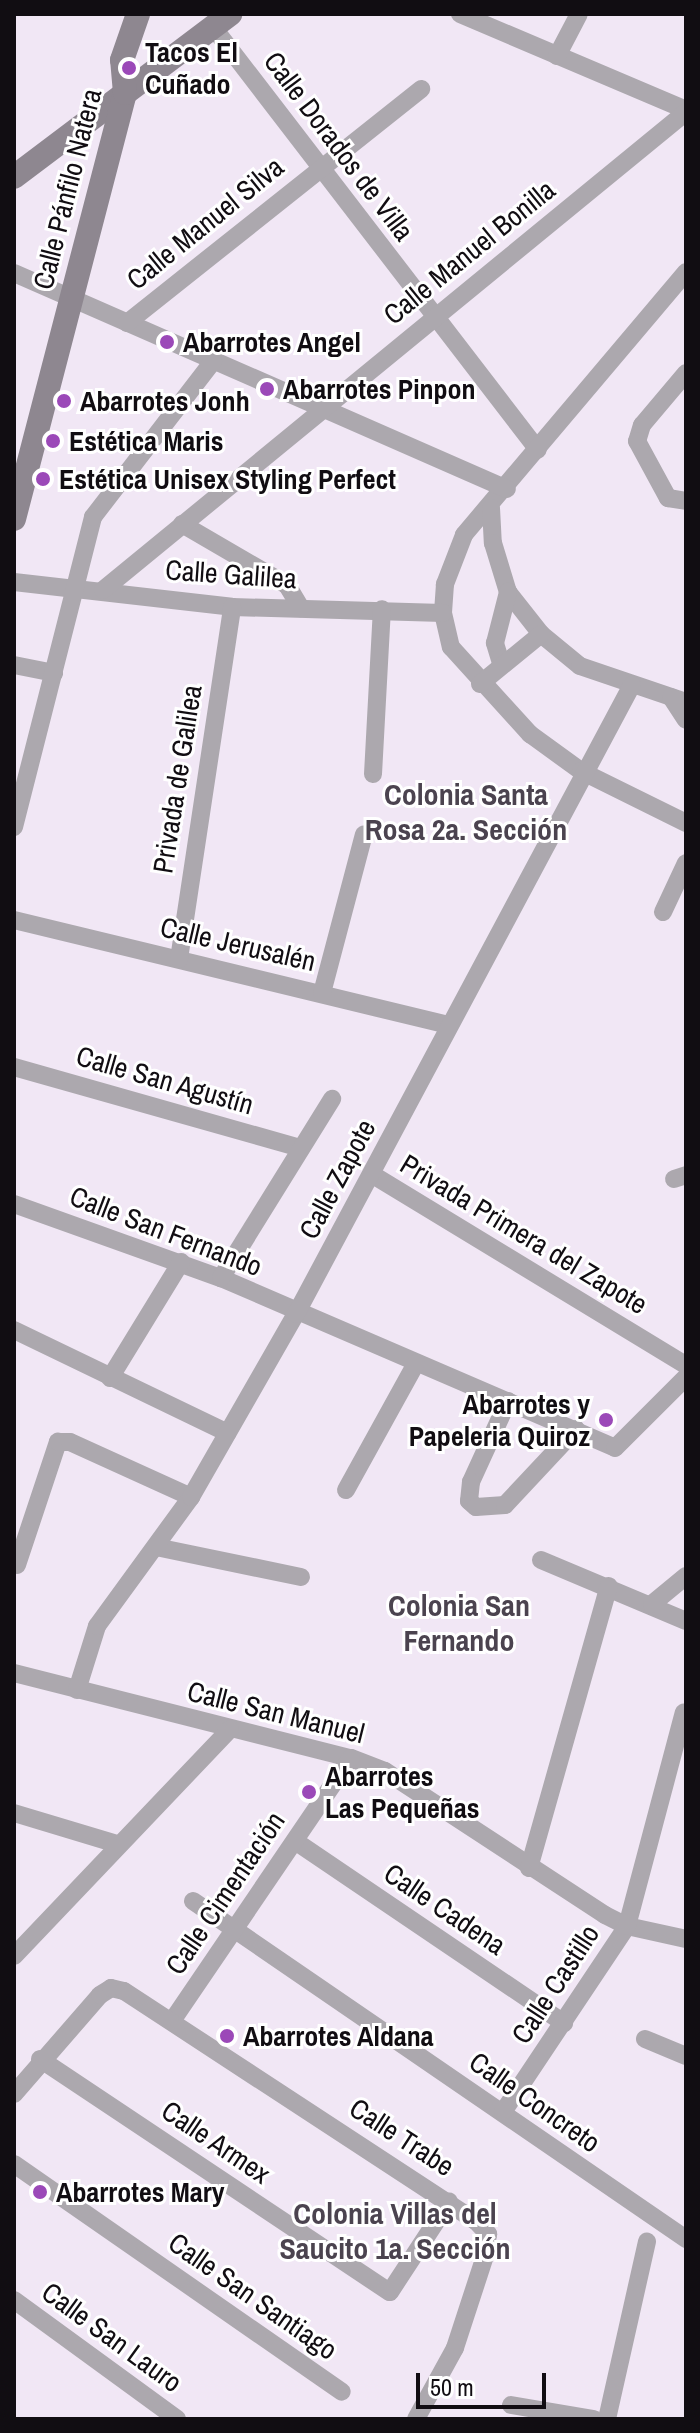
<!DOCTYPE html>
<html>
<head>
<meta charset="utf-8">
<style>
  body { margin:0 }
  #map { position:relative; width:700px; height:2433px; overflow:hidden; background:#f1e7f5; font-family:"Archivo Narrow",sans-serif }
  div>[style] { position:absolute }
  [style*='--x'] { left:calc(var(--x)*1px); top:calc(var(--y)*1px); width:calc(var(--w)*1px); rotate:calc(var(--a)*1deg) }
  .street>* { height:18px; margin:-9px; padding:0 9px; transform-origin:9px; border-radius:9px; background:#aca8ae }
  .secondary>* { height:24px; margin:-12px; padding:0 12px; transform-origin:12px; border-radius:12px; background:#8e8790 }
  .dots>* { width:22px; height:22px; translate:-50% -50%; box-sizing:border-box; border:4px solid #fff; border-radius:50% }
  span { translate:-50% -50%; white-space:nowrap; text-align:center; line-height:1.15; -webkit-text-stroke:6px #fff; paint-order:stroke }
  .poi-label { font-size:28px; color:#110d12; font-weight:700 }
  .left { translate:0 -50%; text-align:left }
  .right { translate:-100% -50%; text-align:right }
  .street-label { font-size:28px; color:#110d12 }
  .neighbourhood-label { font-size:30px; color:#4b434f; font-weight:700 }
  .frame { position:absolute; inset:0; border:16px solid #110d12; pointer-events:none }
  .scale { position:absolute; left:416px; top:2373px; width:130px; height:36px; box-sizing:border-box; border:4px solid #110d12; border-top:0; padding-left:10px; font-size:24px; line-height:28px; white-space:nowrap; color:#110d12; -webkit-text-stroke:6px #fff; paint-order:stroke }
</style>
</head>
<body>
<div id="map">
  <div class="street">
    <div style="--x:460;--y:14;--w:246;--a:23"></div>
    <div style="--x:213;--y:27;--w:533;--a:52.46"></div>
    <div style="--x:557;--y:56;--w:47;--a:-62.4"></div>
    <div style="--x:686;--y:272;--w:344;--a:130.2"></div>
    <div style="--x:464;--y:535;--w:53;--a:111.2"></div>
    <div style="--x:445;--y:584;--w:29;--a:94"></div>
    <div style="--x:443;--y:613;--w:35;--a:77"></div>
    <div style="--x:451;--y:647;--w:118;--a:47.8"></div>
    <div style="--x:530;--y:734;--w:63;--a:36"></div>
    <div style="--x:581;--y:771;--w:117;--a:26.3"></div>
    <div style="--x:14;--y:273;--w:538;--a:23.66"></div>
    <div style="--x:127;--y:323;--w:376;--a:-38.5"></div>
    <div style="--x:686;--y:373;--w:68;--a:130.2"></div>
    <div style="--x:642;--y:425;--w:17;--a:107"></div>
    <div style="--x:637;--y:441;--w:65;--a:61.5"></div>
    <div style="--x:668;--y:498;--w:18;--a:9"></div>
    <div style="--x:491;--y:508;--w:35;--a:87"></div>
    <div style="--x:493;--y:543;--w:51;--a:73"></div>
    <div style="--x:508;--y:592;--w:53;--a:51.8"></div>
    <div style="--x:541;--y:634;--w:50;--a:39.4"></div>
    <div style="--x:580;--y:666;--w:112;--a:18.8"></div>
    <div style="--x:182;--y:524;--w:121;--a:30.2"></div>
    <div style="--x:287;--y:585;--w:27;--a:59"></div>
    <div style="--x:14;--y:582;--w:219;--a:6.5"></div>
    <div style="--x:232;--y:607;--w:211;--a:1.6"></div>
    <div style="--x:103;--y:590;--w:754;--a:-39.35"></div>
    <div style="--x:501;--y:663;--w:21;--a:-107"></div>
    <div style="--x:495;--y:643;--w:53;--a:-75.7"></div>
    <div style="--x:14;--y:665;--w:41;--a:11.3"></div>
    <div style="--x:480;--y:684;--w:79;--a:-39.3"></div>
    <div style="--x:671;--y:697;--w:27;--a:57"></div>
    <div style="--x:373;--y:774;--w:165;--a:-86.9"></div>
    <div style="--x:14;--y:827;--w:320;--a:-75.7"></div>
    <div style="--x:93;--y:517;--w:197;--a:-52.4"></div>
    <div style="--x:663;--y:912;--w:54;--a:-64.9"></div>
    <div style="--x:14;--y:920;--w:447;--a:13.6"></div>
    <div style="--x:179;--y:959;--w:356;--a:-81.4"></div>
    <div style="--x:322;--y:993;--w:164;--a:-75.2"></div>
    <div style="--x:14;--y:1067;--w:298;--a:15.8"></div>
    <div style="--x:373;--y:1175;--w:366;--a:31.3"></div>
    <div style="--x:674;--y:1179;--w:13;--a:-18"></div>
    <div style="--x:14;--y:1204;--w:220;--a:19.7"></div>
    <div style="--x:221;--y:1278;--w:429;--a:23.3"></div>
    <div style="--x:615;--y:1448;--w:100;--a:-45"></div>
    <div style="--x:221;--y:1278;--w:211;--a:-58.2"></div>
    <div style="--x:14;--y:1330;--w:237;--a:25.7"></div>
    <div style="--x:110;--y:1378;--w:136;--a:-58.5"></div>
    <div style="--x:508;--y:1401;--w:89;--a:114.6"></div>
    <div style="--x:471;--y:1482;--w:19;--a:96"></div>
    <div style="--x:469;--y:1501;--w:9;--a:41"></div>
    <div style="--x:476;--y:1507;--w:29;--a:-4"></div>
    <div style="--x:505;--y:1505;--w:104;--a:-46.9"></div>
    <div style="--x:346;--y:1490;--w:145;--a:-61.1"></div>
    <div style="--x:156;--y:1547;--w:148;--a:11.7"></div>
    <div style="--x:541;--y:1560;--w:157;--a:22.8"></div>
    <div style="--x:17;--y:1565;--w:130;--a:-71.6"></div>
    <div style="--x:58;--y:1442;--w:12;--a:0"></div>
    <div style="--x:70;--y:1442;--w:133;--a:24.4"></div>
    <div style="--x:652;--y:1604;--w:44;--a:-39.5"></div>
    <div style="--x:14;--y:1673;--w:348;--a:14.2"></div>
    <div style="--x:351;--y:1758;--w:36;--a:21"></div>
    <div style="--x:385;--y:1771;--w:263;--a:33.2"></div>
    <div style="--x:605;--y:1915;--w:25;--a:27"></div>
    <div style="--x:627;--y:1926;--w:60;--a:12.4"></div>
    <div style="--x:77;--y:1690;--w:67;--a:-72.6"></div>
    <div style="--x:97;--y:1626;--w:160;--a:-53.9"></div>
    <div style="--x:191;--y:1497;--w:211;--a:-60.2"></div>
    <div style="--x:296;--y:1314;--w:713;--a:-61.89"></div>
    <div style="--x:14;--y:1813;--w:108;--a:16.8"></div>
    <div style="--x:295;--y:1841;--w:325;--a:34.1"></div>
    <div style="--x:529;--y:1868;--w:293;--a:-74.2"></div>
    <div style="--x:193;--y:1901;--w:598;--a:34.43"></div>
    <div style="--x:14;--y:1956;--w:313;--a:-46.4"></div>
    <div style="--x:172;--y:2021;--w:318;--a:-55.8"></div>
    <div style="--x:645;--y:2039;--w:44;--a:22.5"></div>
    <div style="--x:40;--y:2059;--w:420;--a:33.7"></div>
    <div style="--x:390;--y:2292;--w:108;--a:-56.8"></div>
    <div style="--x:14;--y:2094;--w:131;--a:-49"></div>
    <div style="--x:100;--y:1995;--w:13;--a:-32"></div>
    <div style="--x:111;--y:1988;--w:13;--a:13"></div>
    <div style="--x:124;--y:1991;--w:420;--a:33.2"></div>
    <div style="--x:476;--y:2221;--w:18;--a:47"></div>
    <div style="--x:488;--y:2234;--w:22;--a:98"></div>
    <div style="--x:485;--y:2256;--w:97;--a:108.1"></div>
    <div style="--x:455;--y:2348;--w:81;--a:118.8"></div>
    <div style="--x:503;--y:2112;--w:224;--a:-56.3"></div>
    <div style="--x:627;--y:1926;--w:221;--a:-75.1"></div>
    <div style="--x:14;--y:2164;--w:399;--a:34.8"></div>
    <div style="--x:14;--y:2300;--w:202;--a:36.1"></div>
    <div style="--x:511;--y:2405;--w:84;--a:9.6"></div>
    <div style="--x:607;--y:2419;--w:182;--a:-77.3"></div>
  </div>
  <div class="secondary">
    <div style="--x:14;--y:177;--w:271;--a:-37"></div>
    <div style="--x:14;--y:519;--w:440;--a:-75.4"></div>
    <div style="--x:125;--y:93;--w:33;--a:-95"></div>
    <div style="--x:122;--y:60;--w:49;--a:-70.8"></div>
  </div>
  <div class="dots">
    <div style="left:129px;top:68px;background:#9b49b8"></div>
    <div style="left:167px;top:342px;background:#9b49b8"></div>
    <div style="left:267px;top:389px;background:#9b49b8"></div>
    <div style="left:64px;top:401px;background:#9b49b8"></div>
    <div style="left:53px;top:441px;background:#9b49b8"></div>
    <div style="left:43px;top:479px;background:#9b49b8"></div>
    <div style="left:606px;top:1420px;background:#9b49b8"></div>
    <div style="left:309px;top:1792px;background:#9b49b8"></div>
    <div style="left:227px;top:2036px;background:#9b49b8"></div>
    <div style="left:40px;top:2192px;background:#9b49b8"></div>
  </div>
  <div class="poi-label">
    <span class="left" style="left:145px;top:68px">Tacos El<br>Cuñado</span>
    <span class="left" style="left:183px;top:342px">Abarrotes Angel</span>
    <span class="left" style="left:283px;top:389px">Abarrotes Pinpon</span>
    <span class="left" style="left:80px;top:401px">Abarrotes Jonh</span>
    <span class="left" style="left:69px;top:441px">Estética Maris</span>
    <span class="left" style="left:59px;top:479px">Estética Unisex Styling Perfect</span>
    <span class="right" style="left:590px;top:1420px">Abarrotes y<br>Papeleria Quiroz</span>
    <span class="left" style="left:325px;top:1792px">Abarrotes<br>Las Pequeñas</span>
    <span class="left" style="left:243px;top:2036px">Abarrotes Aldana</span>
    <span class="left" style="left:56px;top:2192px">Abarrotes Mary</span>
  </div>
  <div class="street-label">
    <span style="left:339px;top:146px;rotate:53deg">Calle Dorados de Villa</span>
    <span style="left:67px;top:189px;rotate:-76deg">Calle Pánfilo Natera</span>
    <span style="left:205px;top:223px;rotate:-39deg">Calle Manuel Silva</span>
    <span style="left:469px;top:252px;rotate:-39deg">Calle Manuel Bonilla</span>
    <span style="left:231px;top:574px;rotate:4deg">Calle Galilea</span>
    <span style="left:177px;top:779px;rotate:-81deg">Privada de Galilea</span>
    <span style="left:238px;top:944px;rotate:13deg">Calle Jerusalén</span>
    <span style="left:165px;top:1080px;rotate:16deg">Calle San Agustín</span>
    <span style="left:337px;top:1179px;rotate:-62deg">Calle Zapote</span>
    <span style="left:166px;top:1231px;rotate:21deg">Calle San Fernando</span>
    <span style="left:524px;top:1234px;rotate:31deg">Privada Primera del Zapote</span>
    <span style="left:276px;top:1712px;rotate:14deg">Calle San Manuel</span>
    <span style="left:225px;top:1893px;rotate:-56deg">Calle Cimentación</span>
    <span style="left:445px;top:1909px;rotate:34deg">Calle Cadena</span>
    <span style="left:555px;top:1984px;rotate:-57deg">Calle Castillo</span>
    <span style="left:535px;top:2102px;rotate:35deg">Calle Concreto</span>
    <span style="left:402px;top:2137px;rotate:33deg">Calle Trabe</span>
    <span style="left:216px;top:2142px;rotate:34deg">Calle Armex</span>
    <span style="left:253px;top:2296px;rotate:35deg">Calle San Santiago</span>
    <span style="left:112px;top:2337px;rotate:36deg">Calle San Lauro</span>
  </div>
  <div class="neighbourhood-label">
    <span style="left:466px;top:811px">Colonia Santa<br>Rosa 2a. Sección</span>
    <span style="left:459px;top:1622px">Colonia San<br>Fernando</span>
    <span style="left:395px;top:2230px">Colonia Villas del<br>Saucito 1a. Sección</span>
  </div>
  <div class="frame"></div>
  <div class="scale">50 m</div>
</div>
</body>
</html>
